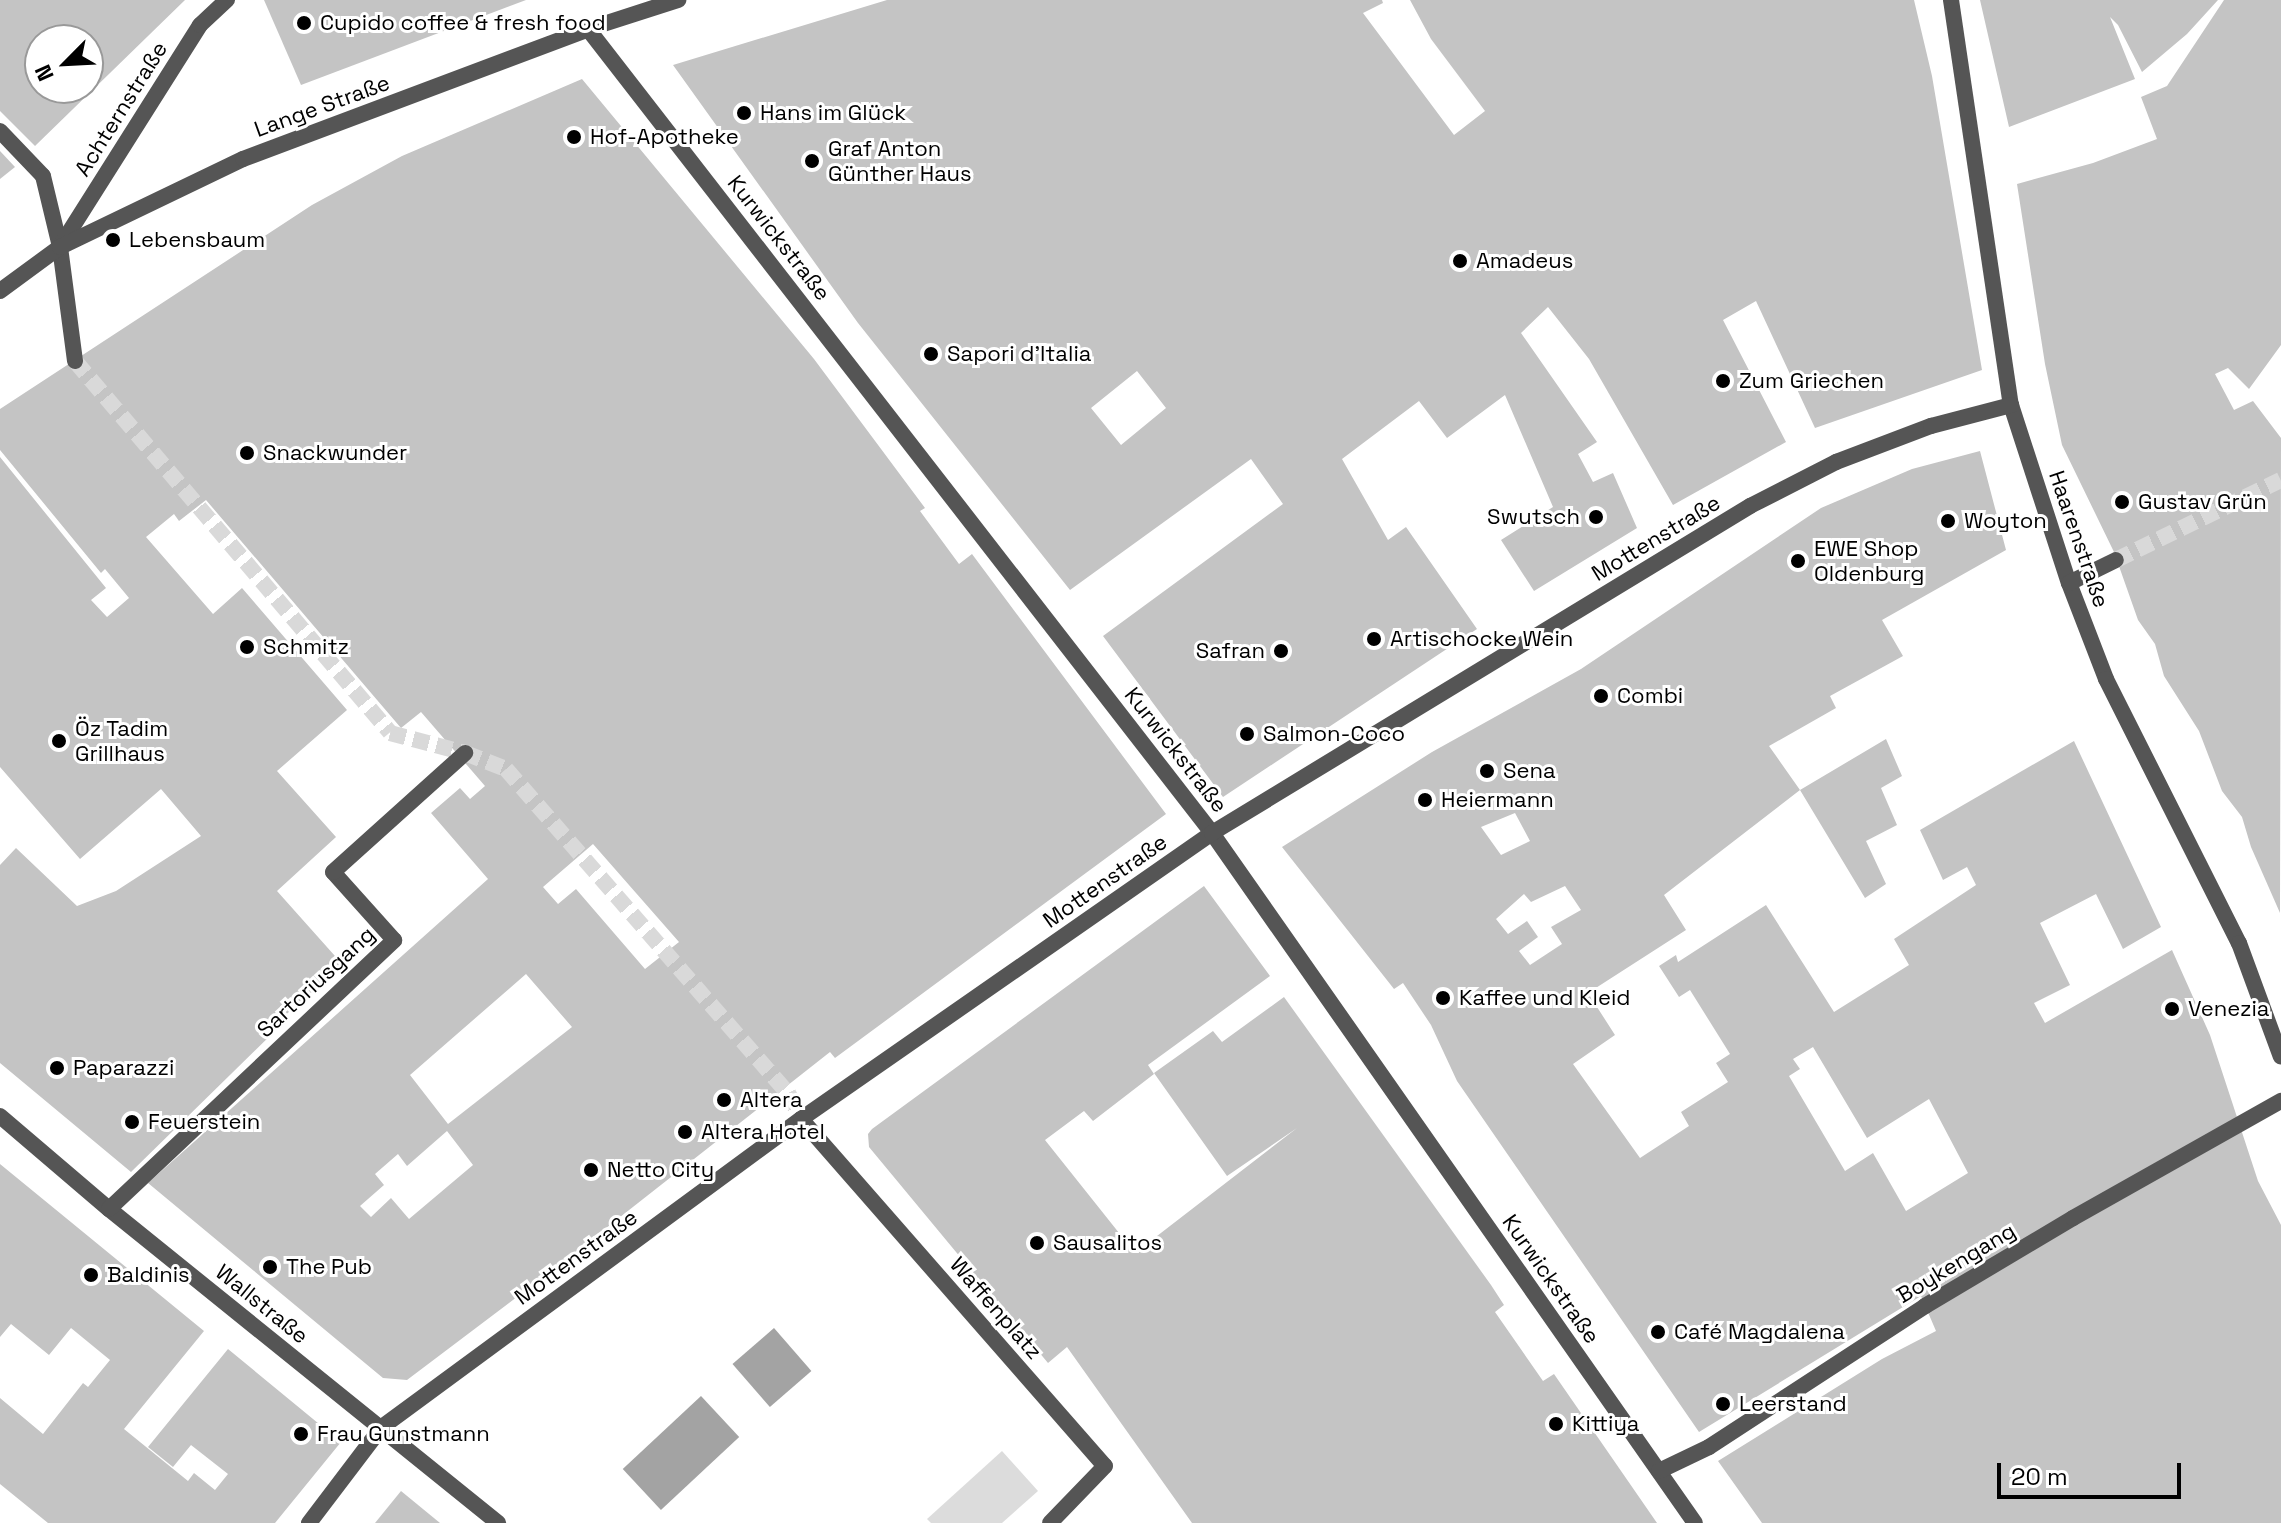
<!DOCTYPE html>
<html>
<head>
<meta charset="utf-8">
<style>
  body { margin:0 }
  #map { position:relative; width:2281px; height:1523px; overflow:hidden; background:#fff; font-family:"Space Grotesk",sans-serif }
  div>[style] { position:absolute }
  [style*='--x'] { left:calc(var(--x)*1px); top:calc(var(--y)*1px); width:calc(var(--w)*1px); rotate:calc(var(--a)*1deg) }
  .green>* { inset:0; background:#dcdcdc }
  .water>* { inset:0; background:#a3a3a3; transform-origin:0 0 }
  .building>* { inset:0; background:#c4c4c4 }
  .street-tunnel>* { height:16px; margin-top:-8px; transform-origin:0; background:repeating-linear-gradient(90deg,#d9d9d9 0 16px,transparent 0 24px) }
  .street>* { height:16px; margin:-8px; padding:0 8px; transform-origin:8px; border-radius:8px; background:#555 }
  .dots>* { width:22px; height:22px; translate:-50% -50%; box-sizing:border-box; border:4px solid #fff; border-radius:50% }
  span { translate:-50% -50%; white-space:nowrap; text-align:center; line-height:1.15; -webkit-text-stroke:6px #fff; paint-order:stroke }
  .poi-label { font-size:22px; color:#000 }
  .left { translate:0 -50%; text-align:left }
  .right { translate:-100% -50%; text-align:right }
  .street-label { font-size:22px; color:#000 }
  .north { position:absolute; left:24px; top:24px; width:80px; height:80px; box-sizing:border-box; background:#fff; border:2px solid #999; border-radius:50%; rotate:246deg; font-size:22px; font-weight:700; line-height:32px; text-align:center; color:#000 }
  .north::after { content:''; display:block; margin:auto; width:28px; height:36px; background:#000; clip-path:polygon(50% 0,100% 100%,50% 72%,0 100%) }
  .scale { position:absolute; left:1997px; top:1463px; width:184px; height:36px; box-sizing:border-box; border:4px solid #000; border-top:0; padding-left:10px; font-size:24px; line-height:28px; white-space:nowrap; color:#000; -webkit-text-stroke:6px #fff; paint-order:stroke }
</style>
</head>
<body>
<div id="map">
  <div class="green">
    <div style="clip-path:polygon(1002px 1451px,1038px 1491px,1002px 1523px,931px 1523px,927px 1519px)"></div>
  </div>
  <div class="water">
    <div style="left:774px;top:1328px;width:57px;height:55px;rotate:49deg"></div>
    <div style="left:701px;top:1396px;width:56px;height:107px;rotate:47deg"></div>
  </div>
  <div class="building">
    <div style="clip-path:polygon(evenodd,0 0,185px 0,35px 146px,0 111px,0 0,40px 40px,88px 40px,88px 88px,40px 88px,40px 40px)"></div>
    <div style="clip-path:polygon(264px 0,526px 0,301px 85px)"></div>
    <div style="clip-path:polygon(evenodd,887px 0,1382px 0,1383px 3px,1363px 13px,1454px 135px,1485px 111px,1431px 39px,1410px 0,1914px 0,1932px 76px,1982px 370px,1815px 428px,1756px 301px,1723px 320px,1786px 442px,1673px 505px,1589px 359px,1548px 307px,1521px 333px,1597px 442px,1578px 454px,1593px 482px,1613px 473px,1637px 528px,1534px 591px,1501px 540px,1553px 507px,1505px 395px,1447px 438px,1419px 401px,1342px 459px,1388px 540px,1406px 527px,1477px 629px,1223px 797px,1103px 636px,1283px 504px,1251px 459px,1070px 590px,858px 323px,673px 65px,887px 0,1137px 371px,1166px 408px,1121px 445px,1091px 408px,1137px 371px)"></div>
    <div style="clip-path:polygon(1980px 0,2218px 0,2187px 34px,2142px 72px,2118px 25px,2110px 17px,2135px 79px,2009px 127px)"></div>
    <div style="clip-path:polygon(2224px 0,2281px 0,2281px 345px,2249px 389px,2228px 368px,2215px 374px,2234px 410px,2253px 401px,2281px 438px,2280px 913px,2251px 847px,2242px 817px,2222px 791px,2199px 731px,2164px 676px,2155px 644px,2138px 620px,2114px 552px,2062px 445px,2045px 364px,2017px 184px,2093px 163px,2157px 139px,2141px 97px,2167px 86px)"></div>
    <div style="clip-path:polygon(evenodd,582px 79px,814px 359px,925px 508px,920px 511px,959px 564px,972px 554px,1166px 814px,835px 1058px,830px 1052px,554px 1269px,407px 1380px,383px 1378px,148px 1183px,488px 879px,431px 813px,460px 788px,470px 799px,485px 786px,421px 712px,401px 728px,206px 500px,179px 521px,174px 514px,146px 537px,213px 614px,242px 588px,347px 710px,277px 771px,336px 837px,277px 891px,343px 965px,274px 1025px,277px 1029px,131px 1172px,0 1063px,0 865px,16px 848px,77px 906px,116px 891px,201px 836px,161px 789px,80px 859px,0 767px,0 457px,106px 588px,91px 600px,107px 617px,129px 598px,105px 569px,101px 573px,0 450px,0 409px,312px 205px,402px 156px,582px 79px,593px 844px,679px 942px,645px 969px,576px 889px,558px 904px,543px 887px,593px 844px,582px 79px,526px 974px,572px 1027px,448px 1124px,410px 1075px,526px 974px,582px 79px,447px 1131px,473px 1165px,409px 1219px,391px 1198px,371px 1217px,360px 1206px,384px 1185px,375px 1174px,398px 1154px,407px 1166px,447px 1131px)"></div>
    <div style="clip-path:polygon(0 151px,15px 167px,0 179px)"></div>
    <div style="clip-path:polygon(evenodd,1980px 451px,2006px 550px,1882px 620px,1903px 656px,1830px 696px,1836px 708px,1769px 746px,1800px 790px,1664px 895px,1686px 930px,1588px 993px,1615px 1035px,1573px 1064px,1640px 1158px,1689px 1126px,1681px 1112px,1728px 1082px,1716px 1063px,1730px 1054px,1690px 990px,1679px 997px,1659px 966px,1676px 955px,1678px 962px,1766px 905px,1834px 1012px,1909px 965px,1894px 939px,1976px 885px,1967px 867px,1943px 880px,1920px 830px,2074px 741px,2161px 927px,2123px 949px,2096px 894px,2040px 923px,2070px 985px,2034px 1003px,2045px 1023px,2172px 950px,2210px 1035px,2258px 1181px,2281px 1225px,2281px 1523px,1762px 1523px,1718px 1461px,1882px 1359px,1936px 1331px,1921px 1296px,1699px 1432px,1457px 1081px,1431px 1025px,1403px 983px,1394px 989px,1282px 847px,1432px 752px,1581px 669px,1821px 508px,1912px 469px,1980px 451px,1515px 813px,1530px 841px,1501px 855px,1481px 827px,1515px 813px,1980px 451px,1565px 886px,1581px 910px,1551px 927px,1562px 944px,1530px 965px,1519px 951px,1538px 937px,1527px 921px,1508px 934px,1496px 919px,1524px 894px,1531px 902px,1565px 886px,1980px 451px,1813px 1047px,1867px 1138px,1929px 1099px,1968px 1173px,1906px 1211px,1873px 1153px,1845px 1171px,1789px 1076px,1800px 1069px,1793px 1059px,1813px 1047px)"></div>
    <div style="clip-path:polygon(1886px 739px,1902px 776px,1881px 788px,1897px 825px,1866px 841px,1886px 884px,1865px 898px,1800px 790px)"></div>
    <div style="clip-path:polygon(1204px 886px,1270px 976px,1148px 1065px,1154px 1074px,1093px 1121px,1084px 1111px,1045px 1140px,1135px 1253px,1297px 1128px,1227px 1176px,1154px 1073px,1213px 1031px,1222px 1042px,1284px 997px,1491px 1285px,1504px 1305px,1495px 1312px,1543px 1381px,1554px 1374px,1657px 1523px,1192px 1523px,1067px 1347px,1048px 1363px,869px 1147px,868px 1134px,872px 1129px)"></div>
    <div style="clip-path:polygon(0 1164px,204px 1331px,124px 1429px,188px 1481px,194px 1473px,215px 1490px,228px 1474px,191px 1445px,173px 1467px,148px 1447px,228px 1349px,341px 1442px,275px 1523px,48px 1523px,0 1484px,0 1398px,43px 1434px,83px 1383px,88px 1387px,110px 1360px,71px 1328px,49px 1355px,11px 1324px,0 1337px)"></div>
    <div style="clip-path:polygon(401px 1491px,440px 1523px,375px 1523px)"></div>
  </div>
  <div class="street-tunnel">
    <div style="--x:75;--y:361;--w:487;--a:49.7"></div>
    <div style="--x:390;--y:733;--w:78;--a:14.9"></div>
    <div style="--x:465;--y:753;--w:44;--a:21.3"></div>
    <div style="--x:506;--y:769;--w:430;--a:49"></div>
    <div style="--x:788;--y:1093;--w:29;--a:63"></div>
    <div style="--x:2116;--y:560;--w:183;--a:-25.9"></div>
  </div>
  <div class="street">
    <div style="--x:1951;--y:0;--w:409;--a:81.6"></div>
    <div style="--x:2011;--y:405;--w:187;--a:72"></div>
    <div style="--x:2069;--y:583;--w:103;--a:68.9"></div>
    <div style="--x:2106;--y:679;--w:296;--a:63.3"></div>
    <div style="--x:2239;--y:943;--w:121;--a:69.8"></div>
    <div style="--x:588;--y:29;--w:1018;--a:52.18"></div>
    <div style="--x:1212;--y:833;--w:842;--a:55.01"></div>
    <div style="--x:0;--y:131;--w:62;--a:46.3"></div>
    <div style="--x:43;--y:176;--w:73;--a:76.5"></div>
    <div style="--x:60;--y:247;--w:115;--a:82.5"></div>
    <div style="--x:61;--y:245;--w:260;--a:-57.7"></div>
    <div style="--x:200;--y:25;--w:37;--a:-43"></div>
    <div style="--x:0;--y:291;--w:74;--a:-36.3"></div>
    <div style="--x:60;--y:247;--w:203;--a:-25.7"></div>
    <div style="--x:243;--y:159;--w:369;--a:-20.6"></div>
    <div style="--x:588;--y:29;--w:95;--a:-17.9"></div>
    <div style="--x:2069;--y:583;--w:52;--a:-26.1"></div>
    <div style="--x:0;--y:1116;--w:143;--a:40.5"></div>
    <div style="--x:109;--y:1209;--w:500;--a:38.9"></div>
    <div style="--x:801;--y:1119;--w:461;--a:48.8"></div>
    <div style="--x:1105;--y:1466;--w:79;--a:134"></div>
    <div style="--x:109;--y:1209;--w:392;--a:-43.3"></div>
    <div style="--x:394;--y:940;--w:91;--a:-131.9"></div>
    <div style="--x:333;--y:872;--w:178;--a:-42"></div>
    <div style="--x:1659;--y:1471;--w:55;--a:-25.6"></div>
    <div style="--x:1709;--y:1447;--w:258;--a:-33.1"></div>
    <div style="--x:1925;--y:1306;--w:172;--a:-30.7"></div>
    <div style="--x:2073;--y:1218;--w:239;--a:-29.4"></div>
    <div style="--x:309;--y:1523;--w:121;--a:-52.8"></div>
    <div style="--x:382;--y:1427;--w:520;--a:-36.32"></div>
    <div style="--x:801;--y:1119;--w:501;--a:-34.83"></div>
    <div style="--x:1212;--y:833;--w:630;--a:-31.29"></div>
    <div style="--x:1750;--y:506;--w:97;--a:-27.1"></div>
    <div style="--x:1836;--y:462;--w:102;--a:-20.8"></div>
    <div style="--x:1931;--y:426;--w:83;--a:-14.7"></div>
  </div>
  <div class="dots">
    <div style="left:304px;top:23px;background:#000"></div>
    <div style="left:744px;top:113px;background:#000"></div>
    <div style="left:574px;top:137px;background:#000"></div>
    <div style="left:812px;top:161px;background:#000"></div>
    <div style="left:113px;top:240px;background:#000"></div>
    <div style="left:1460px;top:261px;background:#000"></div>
    <div style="left:931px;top:354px;background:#000"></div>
    <div style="left:1723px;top:381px;background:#000"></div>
    <div style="left:247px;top:453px;background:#000"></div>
    <div style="left:2122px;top:502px;background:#000"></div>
    <div style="left:1596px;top:517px;background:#000"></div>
    <div style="left:1948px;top:521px;background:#000"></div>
    <div style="left:1798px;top:561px;background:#000"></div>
    <div style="left:1374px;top:639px;background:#000"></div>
    <div style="left:247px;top:647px;background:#000"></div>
    <div style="left:1281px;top:651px;background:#000"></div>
    <div style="left:1601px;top:696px;background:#000"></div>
    <div style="left:1247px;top:734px;background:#000"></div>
    <div style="left:59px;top:741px;background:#000"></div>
    <div style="left:1487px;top:771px;background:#000"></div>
    <div style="left:1425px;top:800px;background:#000"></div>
    <div style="left:1443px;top:998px;background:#000"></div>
    <div style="left:2172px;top:1009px;background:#000"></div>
    <div style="left:57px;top:1068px;background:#000"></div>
    <div style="left:724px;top:1100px;background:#000"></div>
    <div style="left:132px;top:1122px;background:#000"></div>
    <div style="left:685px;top:1132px;background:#000"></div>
    <div style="left:591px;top:1170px;background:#000"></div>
    <div style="left:1037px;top:1243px;background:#000"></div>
    <div style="left:270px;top:1267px;background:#000"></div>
    <div style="left:91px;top:1275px;background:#000"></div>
    <div style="left:1658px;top:1332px;background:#000"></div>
    <div style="left:1723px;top:1404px;background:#000"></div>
    <div style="left:1556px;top:1424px;background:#000"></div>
    <div style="left:301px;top:1434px;background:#000"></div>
  </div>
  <div class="poi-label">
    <span class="left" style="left:320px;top:23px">Cupido coffee &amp; fresh food</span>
    <span class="left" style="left:760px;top:113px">Hans im Glück</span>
    <span class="left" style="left:590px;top:137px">Hof-Apotheke</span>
    <span class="left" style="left:828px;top:161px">Graf Anton<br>Günther Haus</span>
    <span class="left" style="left:129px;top:240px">Lebensbaum</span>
    <span class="left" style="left:1476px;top:261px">Amadeus</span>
    <span class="left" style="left:947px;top:354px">Sapori d'Italia</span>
    <span class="left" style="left:1739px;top:381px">Zum Griechen</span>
    <span class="left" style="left:263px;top:453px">Snackwunder</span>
    <span class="left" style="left:2138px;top:502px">Gustav Grün</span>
    <span class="right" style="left:1580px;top:517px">Swutsch</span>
    <span class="left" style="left:1964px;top:521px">Woyton</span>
    <span class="left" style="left:1814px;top:561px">EWE Shop<br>Oldenburg</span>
    <span class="left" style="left:1390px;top:639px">Artischocke Wein</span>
    <span class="left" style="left:263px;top:647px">Schmitz</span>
    <span class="right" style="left:1265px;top:651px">Safran</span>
    <span class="left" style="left:1617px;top:696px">Combi</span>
    <span class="left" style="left:75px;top:741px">Öz Tadim<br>Grillhaus</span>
    <span class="left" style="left:1263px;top:734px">Salmon-Coco</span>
    <span class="left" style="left:1503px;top:771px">Sena</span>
    <span class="left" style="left:1441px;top:800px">Heiermann</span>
    <span class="left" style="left:1459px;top:998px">Kaffee und Kleid</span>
    <span class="left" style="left:2188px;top:1009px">Venezia</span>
    <span class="left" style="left:73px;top:1068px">Paparazzi</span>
    <span class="left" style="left:740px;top:1100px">Altera</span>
    <span class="left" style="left:148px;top:1122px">Feuerstein</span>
    <span class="left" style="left:701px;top:1132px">Altera Hotel</span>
    <span class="left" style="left:607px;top:1170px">Netto City</span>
    <span class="left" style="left:1053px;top:1243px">Sausalitos</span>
    <span class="left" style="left:286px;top:1267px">The Pub</span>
    <span class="left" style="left:107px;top:1275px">Baldinis</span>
    <span class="left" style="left:1674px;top:1332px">Café Magdalena</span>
    <span class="left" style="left:1739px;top:1404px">Leerstand</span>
    <span class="left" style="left:1572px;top:1424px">Kittiya</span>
    <span class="left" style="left:317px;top:1434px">Frau Gunstmann</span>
  </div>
  <div class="street-label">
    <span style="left:322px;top:106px;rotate:-20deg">Lange Straße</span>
    <span style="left:121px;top:109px;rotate:-58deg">Achternstraße</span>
    <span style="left:779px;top:238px;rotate:52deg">Kurwickstraße</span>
    <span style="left:1656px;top:538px;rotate:-31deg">Mottenstraße</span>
    <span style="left:2079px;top:539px;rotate:71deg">Haarenstraße</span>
    <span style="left:1176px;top:750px;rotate:52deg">Kurwickstraße</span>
    <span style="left:1105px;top:881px;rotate:-35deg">Mottenstraße</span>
    <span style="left:316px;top:982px;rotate:-43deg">Sartoriusgang</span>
    <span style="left:576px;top:1257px;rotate:-36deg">Mottenstraße</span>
    <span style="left:1956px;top:1263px;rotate:-31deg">Boykengang</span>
    <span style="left:1551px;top:1279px;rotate:55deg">Kurwickstraße</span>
    <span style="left:262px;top:1304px;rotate:39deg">Wallstraße</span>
    <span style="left:996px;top:1308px;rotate:49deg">Waffenplatz</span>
  </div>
  <div class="north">N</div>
  <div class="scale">20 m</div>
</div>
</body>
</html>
